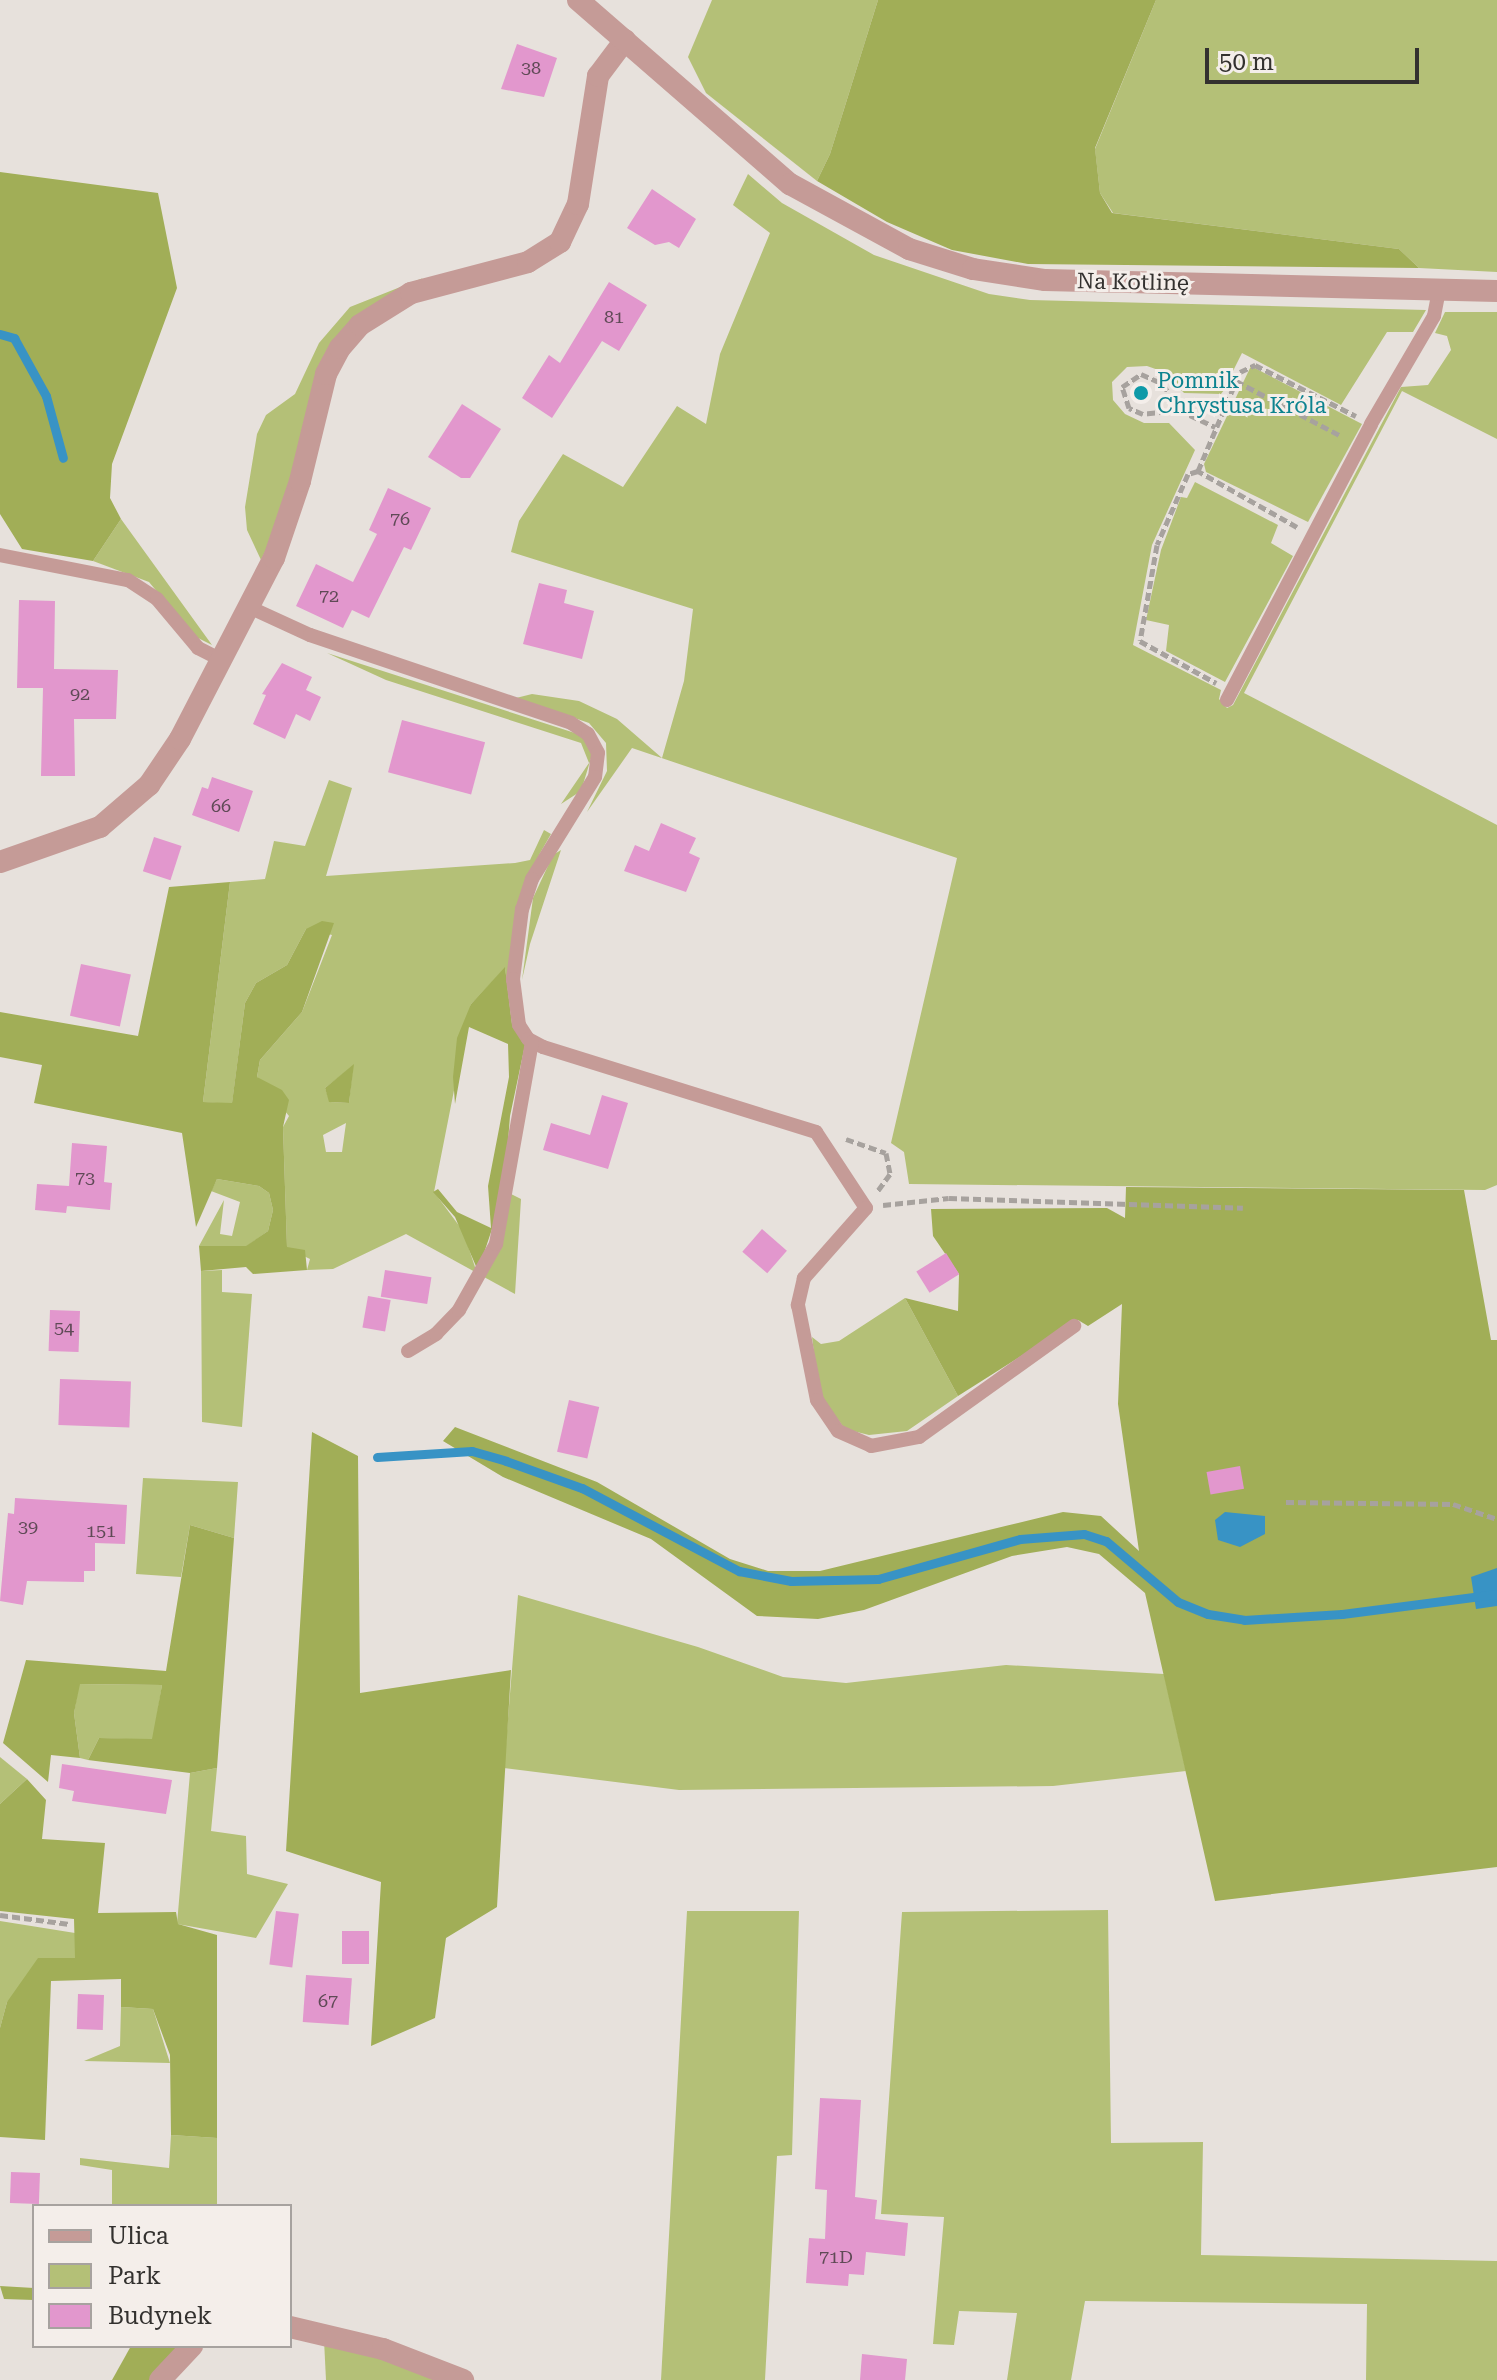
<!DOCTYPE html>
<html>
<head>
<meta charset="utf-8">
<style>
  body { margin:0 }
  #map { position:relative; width:1497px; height:2380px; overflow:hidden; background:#e7e1dc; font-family:"Roboto Serif",serif }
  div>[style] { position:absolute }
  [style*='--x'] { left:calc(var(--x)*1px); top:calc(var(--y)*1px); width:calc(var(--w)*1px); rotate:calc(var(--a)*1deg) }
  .green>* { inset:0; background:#b4c077 }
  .forest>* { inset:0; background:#a1ae57 }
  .water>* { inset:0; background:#3893c5 }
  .stream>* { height:9px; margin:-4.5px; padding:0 4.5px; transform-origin:4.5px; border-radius:4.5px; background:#3893c5 }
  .building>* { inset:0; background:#e297cd; transform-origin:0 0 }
  .path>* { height:5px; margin-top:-2.5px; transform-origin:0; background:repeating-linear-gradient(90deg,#a7a29e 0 8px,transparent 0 12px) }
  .service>* { height:14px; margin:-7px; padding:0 7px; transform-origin:7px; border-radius:7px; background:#c59b97 }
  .minor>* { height:22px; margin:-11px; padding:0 11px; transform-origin:11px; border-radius:11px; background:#c59b97 }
  .tertiary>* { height:22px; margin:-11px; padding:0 11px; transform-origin:11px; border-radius:11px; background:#c59b97 }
  .dots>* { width:22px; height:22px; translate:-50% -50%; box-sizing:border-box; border:4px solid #f4eeea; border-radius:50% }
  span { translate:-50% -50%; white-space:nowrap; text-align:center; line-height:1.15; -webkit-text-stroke:6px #f4eeea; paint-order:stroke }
  .number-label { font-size:18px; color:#5f4a56 }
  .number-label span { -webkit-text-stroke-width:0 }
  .street-label { font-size:22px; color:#33312f }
  .culture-label { font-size:22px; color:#0d838f }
  .left { translate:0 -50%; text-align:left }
  .legend { position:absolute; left:32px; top:2204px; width:260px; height:144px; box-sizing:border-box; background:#f4eeea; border:2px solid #a7a29f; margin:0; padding:10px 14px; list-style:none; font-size:24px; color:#33312f }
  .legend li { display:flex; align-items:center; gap:16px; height:40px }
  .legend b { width:40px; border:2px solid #a7a29f }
  .scale { position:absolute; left:1205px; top:48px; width:214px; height:36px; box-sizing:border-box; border:4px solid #33312f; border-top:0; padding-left:10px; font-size:24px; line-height:28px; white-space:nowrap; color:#33312f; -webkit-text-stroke:6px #f4eeea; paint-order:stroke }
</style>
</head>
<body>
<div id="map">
  <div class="green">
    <div style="clip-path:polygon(712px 0,878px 0,830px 154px,817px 181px,706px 93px,688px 57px)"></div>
    <div style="clip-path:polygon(1156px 0,1497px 0,1497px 272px,1419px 268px,1399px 249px,1113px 213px,1100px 193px,1095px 149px)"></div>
    <div style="clip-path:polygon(748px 174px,782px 203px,874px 255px,989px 294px,1030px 300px,1426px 310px,1413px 332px,1387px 332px,1341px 405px,1242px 353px,1229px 379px,1217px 374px,1212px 384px,1224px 390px,1221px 394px,1184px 393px,1164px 372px,1147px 366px,1127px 367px,1112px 382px,1113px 400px,1125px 414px,1144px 423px,1169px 423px,1195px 450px,1152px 545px,1133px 645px,1221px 690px,1219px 699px,1227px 708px,1233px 705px,1401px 387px,1428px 385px,1451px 350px,1447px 336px,1435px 333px,1445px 312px,1497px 312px,1497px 439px,1402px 391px,1244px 693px,1497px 825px,1497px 1185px,1485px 1190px,909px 1184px,904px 1152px,891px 1143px,957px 858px,632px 748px,587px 812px,607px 771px,606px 743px,589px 723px,516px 698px,532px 694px,579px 701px,617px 719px,662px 758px,684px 681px,693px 609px,511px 552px,519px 521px,563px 454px,623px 487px,677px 406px,706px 424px,720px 354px,770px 233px,733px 205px)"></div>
    <div style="clip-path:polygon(423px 278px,350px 325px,282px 517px,261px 560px,247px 530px,245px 507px,257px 434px,266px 415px,295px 394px,319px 343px,350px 307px)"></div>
    <div style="clip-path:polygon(1251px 366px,1362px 424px,1308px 522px,1206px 472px,1204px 464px)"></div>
    <div style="clip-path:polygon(1195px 482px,1278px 525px,1271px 543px,1293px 556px,1225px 682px,1166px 651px,1169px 625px,1146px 620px,1161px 550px,1181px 497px,1187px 498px)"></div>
    <div style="clip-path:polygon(121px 519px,212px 645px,194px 636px,149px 582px,93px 561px)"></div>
    <div style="clip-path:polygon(327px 653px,578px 734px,587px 741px,592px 755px,581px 791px,561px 804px,589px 763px,581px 743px,386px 680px)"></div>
    <div style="clip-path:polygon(evenodd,329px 780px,352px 788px,326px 876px,515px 863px,530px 860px,544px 830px,551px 834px,539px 855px,510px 1002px,505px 968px,471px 1004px,434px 1192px,463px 1231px,477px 1273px,406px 1234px,333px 1269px,307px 1270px,310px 1259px,287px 1248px,283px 1127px,289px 1116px,257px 1077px,260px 1060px,302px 1012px,332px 935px,306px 929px,287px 965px,256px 983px,245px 1003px,232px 1104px,203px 1102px,230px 882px,265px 879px,274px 841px,305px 846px,329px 780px,353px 1066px,349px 1103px,330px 1102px,325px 1088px,353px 1066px,329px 780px,346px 1123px,342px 1152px,326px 1152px,323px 1135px,346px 1123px)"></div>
    <div style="clip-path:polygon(561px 850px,530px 944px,522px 980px,533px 898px,553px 855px)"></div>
    <div style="clip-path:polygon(217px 1179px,259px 1186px,269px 1193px,273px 1210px,268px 1231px,247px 1246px,199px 1246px,224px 1200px,220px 1234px,232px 1236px,240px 1202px,211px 1191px)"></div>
    <div style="clip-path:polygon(511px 1194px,521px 1199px,515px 1294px,484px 1277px)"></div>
    <div style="clip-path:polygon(222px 1270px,222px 1292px,252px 1294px,242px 1427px,202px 1422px,201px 1271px)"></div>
    <div style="clip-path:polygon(905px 1298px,958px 1396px,907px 1431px,869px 1435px,845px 1429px,819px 1394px,812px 1337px,821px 1344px,839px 1341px)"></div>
    <div style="clip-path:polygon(143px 1478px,238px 1482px,234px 1538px,190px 1525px,181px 1577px,136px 1574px)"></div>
    <div style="clip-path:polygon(518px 1595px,698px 1647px,783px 1677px,846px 1683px,1006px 1665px,1164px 1674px,1186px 1771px,1053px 1786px,679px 1790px,504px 1768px)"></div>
    <div style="clip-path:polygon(79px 1684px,162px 1685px,153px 1740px,99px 1738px,88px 1760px,80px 1758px,74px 1713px)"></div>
    <div style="clip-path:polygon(0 1757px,27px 1779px,0 1804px)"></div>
    <div style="clip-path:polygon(217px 1768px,211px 1831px,246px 1836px,247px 1874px,288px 1884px,256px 1938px,177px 1924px,190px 1773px)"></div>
    <div style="clip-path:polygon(1108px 1910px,1111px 2143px,1203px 2142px,1201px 2255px,1497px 2261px,1497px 2380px,1366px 2380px,1367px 2304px,1085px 2301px,1071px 2380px,1007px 2380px,1017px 2313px,959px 2311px,954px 2345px,933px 2344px,944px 2217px,881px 2214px,902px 1912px)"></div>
    <div style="clip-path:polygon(687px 1911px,799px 1911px,792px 2155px,777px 2156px,765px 2380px,661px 2380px)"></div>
    <div style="clip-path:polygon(0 1921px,75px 1933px,75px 1959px,7px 2002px,0 2028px)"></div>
    <div style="clip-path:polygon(121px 2007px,153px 2009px,170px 2063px,84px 2061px,120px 2046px)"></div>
    <div style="clip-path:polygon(171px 2135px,217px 2138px,217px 2206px,112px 2206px,112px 2170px,80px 2165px,80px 2158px,169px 2168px)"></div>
    <div style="clip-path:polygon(324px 2340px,447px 2380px,326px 2380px)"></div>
  </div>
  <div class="forest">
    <div style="clip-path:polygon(878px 0,1156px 0,1095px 148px,1100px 193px,1112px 213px,1399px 249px,1419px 268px,1028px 264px,952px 250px,887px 222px,817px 181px,830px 154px)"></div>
    <div style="clip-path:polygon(0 172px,158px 193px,177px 288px,112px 464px,110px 498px,121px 519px,93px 561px,22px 549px,0 514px)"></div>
    <div style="clip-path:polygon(230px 882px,203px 1102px,232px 1103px,245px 1003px,256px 983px,287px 965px,306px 929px,322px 921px,334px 923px,302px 1012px,260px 1060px,257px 1077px,282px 1090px,289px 1100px,283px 1127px,287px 1247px,305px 1250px,307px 1270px,253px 1274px,246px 1267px,201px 1271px,199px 1246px,246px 1246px,268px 1231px,273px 1210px,269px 1193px,259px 1186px,217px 1179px,196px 1227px,182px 1133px,34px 1103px,42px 1065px,0 1057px,0 1012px,138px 1036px,169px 887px)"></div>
    <div style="clip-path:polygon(505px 967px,512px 1024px,525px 1045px,510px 1116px,504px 1193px,478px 1271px,455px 1217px,433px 1192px,438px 1189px,457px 1212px,491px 1228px,488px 1186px,509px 1077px,508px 1044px,469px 1027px,455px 1104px,453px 1077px,457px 1038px,471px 1004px)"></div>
    <div style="clip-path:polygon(354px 1064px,349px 1103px,329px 1102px,325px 1088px)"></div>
    <div style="clip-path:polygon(1126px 1187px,1464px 1190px,1491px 1340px,1497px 1340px,1497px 1867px,1215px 1901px,1145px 1593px,1099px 1554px,1067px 1547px,1012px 1556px,864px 1610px,818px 1619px,757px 1616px,651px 1539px,503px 1477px,443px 1441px,455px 1427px,597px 1482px,730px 1559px,768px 1571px,820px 1571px,1063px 1512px,1101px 1516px,1139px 1551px,1118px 1404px,1122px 1304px,1088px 1326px,1078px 1320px,958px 1396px,905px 1298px,958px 1311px,959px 1274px,933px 1236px,931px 1209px,1107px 1208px,1125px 1218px)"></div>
    <div style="clip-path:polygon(312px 1432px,358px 1456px,360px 1693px,511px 1670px,497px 1907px,446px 1938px,435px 2018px,371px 2046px,381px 1882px,286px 1851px)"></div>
    <div style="clip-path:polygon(190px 1525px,234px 1538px,217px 1768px,190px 1773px,88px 1760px,99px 1738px,152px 1739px,162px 1685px,80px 1684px,74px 1713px,80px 1758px,51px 1755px,48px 1782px,3px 1743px,26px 1660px,166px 1671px)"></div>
    <div style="clip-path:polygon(27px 1779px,46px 1800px,42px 1839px,105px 1843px,98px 1913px,176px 1912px,178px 1924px,217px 1935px,217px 2138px,171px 2135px,170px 2055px,153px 2009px,121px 2007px,121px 1979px,51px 1981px,45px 2140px,0 2137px,0 2028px,7px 2002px,38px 1958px,75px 1958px,74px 1919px,0 1911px,0 1804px)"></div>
    <div style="clip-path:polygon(0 2286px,34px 2288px,34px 2300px,4px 2299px)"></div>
    <div style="clip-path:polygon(131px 2346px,179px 2346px,151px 2380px,112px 2380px)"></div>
  </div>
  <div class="water">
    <div style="clip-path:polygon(1225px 1512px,1265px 1516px,1265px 1534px,1240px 1547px,1218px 1540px,1215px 1520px)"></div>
    <div style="clip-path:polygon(1497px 1568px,1497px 1606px,1476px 1609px,1471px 1577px)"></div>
  </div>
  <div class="stream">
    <div style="--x:0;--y:334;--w:15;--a:16"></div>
    <div style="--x:14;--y:338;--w:66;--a:61.1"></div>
    <div style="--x:46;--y:396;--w:64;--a:74.7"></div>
    <div style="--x:377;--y:1457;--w:95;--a:-3.6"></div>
    <div style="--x:472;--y:1451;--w:35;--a:16"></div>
    <div style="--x:506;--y:1461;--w:81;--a:19.6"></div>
    <div style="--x:582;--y:1488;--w:178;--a:27.9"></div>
    <div style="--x:739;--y:1571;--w:53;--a:10.9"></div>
    <div style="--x:791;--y:1581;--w:87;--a:-1.3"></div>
    <div style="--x:878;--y:1579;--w:148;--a:-15.7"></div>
    <div style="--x:1020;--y:1539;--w:64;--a:-4.5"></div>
    <div style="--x:1084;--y:1534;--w:23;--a:18"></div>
    <div style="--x:1106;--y:1541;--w:94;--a:40.3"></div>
    <div style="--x:1178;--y:1602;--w:32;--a:22"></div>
    <div style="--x:1208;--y:1614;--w:36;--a:9"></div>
    <div style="--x:1244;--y:1620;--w:98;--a:-3.5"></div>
    <div style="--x:1342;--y:1614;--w:156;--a:-7.4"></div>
  </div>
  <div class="building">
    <div style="clip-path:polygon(517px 44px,557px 58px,544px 97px,501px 89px)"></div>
    <div style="clip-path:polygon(652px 189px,696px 219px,679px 248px,669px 242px,655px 245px,627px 228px)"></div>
    <div style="clip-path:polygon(609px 282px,647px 305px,619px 351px,602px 341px,552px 418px,522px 398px,549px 355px,560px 363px)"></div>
    <div style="clip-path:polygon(462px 404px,501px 429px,470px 478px,461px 478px,428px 457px)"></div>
    <div style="clip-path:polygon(388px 488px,431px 508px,411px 550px,404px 547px,369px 618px,352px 610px,343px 628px,296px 606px,316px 564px,353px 582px,377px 534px,369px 530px)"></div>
    <div style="clip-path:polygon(539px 583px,567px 590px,564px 603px,594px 611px,582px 659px,523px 644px)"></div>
    <div style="clip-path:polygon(19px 600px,55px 601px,54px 669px,118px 670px,116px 719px,74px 719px,75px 776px,41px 776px,43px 688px,17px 688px)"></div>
    <div style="clip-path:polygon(282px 663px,312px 677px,306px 690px,321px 697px,310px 721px,296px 714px,285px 739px,253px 724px,266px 695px,262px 694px)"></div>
    <div style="left:402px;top:720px;width:86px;height:54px;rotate:15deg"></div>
    <div style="clip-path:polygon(212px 777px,253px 791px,239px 832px,192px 815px,202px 787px,208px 789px)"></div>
    <div style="clip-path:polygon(661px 823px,696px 838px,689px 853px,700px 858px,686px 892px,624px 871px,635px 845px,649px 851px)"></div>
    <div style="left:154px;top:837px;width:29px;height:36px;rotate:18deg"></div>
    <div style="left:81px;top:964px;width:51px;height:53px;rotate:12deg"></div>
    <div style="clip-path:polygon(602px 1095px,628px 1103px,608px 1169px,543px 1150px,551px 1123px,590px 1135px)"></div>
    <div style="clip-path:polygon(72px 1143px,107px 1146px,104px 1182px,112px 1183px,110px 1210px,67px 1206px,68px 1200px,66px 1213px,35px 1210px,37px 1184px,69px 1186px)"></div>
    <div style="left:762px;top:1229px;width:33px;height:30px;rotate:41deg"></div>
    <div style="left:946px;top:1253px;width:25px;height:35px;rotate:58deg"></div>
    <div style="left:385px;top:1270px;width:47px;height:27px;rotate:9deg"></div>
    <div style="left:368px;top:1296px;width:23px;height:32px;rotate:10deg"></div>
    <div style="left:50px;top:1310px;width:30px;height:41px;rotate:2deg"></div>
    <div style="left:60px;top:1379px;width:71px;height:46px;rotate:2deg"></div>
    <div style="left:569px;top:1400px;width:31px;height:53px;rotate:13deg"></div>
    <div style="left:1240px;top:1466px;width:23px;height:34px;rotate:80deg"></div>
    <div style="clip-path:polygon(15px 1498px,127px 1505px,125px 1544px,95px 1543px,95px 1571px,84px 1571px,84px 1582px,27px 1581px,23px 1605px,0 1601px,8px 1513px,14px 1514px)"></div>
    <div style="clip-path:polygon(62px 1764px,172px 1780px,166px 1814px,72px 1801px,74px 1791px,59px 1788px)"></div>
    <div style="left:276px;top:1911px;width:23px;height:54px;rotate:7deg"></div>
    <div style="left:342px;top:1931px;width:27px;height:33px"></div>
    <div style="left:306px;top:1975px;width:46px;height:47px;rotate:4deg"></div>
    <div style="left:78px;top:1994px;width:26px;height:35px;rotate:2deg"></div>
    <div style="clip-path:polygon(820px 2098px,861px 2100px,855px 2197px,877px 2200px,875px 2219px,908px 2223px,905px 2256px,866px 2252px,864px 2275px,849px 2274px,848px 2286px,806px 2283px,809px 2238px,825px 2239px,827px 2190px,815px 2189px)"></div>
    <div style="left:11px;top:2172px;width:29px;height:31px;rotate:2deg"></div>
    <div style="clip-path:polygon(862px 2354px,907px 2359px,905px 2380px,860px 2380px)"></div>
  </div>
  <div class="path">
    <div style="--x:1141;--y:374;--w:24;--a:24"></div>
    <div style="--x:1163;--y:384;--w:31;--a:58"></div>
    <div style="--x:1179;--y:410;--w:36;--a:174"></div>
    <div style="--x:1143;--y:414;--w:15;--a:-157"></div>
    <div style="--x:1129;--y:408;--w:22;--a:-108"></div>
    <div style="--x:1122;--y:387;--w:23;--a:-34"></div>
    <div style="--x:1236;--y:381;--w:119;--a:27.6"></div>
    <div style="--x:1179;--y:410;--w:40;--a:25"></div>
    <div style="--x:1198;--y:471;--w:10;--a:163"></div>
    <div style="--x:1188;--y:474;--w:77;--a:113.6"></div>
    <div style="--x:1157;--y:545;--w:97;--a:100"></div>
    <div style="--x:1140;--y:641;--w:87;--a:28.9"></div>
    <div style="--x:1297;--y:527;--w:114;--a:-150.5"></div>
    <div style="--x:1198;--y:471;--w:108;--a:-67"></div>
    <div style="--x:1240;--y:372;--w:17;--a:-25"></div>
    <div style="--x:1255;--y:365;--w:113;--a:26.8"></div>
    <div style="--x:846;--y:1139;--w:42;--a:19.3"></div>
    <div style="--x:886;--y:1153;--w:21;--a:79"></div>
    <div style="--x:890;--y:1174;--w:22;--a:126"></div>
    <div style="--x:883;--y:1205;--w:66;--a:-6.1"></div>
    <div style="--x:949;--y:1198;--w:294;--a:1.9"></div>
    <div style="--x:1286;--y:1502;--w:167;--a:0.7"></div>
    <div style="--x:1453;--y:1504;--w:46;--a:18.8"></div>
    <div style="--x:0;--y:1915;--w:70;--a:7.4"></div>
  </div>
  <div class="service">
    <div style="--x:0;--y:555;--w:130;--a:11.1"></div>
    <div style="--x:128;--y:580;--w:35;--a:33"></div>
    <div style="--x:157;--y:599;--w:64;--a:50.1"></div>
    <div style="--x:198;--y:648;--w:27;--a:27"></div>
    <div style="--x:251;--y:608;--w:65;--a:24.6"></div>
    <div style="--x:310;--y:635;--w:275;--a:18.6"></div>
    <div style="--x:571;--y:723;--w:20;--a:33"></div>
    <div style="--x:588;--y:734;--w:21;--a:62"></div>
    <div style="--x:598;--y:753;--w:24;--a:97"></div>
    <div style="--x:595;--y:777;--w:120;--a:121.7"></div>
    <div style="--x:532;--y:879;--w:32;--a:108"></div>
    <div style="--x:522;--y:909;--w:71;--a:97.3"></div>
    <div style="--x:513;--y:979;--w:46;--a:82.6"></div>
    <div style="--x:519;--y:1025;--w:17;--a:57"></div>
    <div style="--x:528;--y:1039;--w:17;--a:28"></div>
    <div style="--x:543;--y:1047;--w:286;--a:17.3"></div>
    <div style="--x:816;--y:1132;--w:91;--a:56.7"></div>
    <div style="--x:866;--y:1208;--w:94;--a:131.5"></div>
    <div style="--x:804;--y:1278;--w:28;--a:103"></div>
    <div style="--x:798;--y:1305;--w:97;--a:78.7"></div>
    <div style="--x:817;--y:1400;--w:37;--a:56"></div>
    <div style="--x:838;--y:1431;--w:36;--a:24"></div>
    <div style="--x:871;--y:1446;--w:49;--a:-10.6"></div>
    <div style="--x:919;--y:1437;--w:191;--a:-35.6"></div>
    <div style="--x:1227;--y:700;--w:311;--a:-62.4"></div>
    <div style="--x:1371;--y:424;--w:125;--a:-59.7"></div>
    <div style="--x:1434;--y:316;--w:26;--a:-79"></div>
    <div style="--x:408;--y:1351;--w:33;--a:-31"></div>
    <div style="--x:436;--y:1334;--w:33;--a:-46"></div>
    <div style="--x:459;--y:1310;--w:76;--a:-60.7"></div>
    <div style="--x:496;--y:1244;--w:205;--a:-79.9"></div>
  </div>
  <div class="minor">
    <div style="--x:0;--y:862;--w:106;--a:-19.3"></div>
    <div style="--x:100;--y:827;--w:65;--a:-40.6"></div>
    <div style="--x:149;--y:785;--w:55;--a:-56"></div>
    <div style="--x:180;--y:739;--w:204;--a:-62.6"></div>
    <div style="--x:274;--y:558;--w:81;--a:-71.3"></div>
    <div style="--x:300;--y:481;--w:110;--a:-76.3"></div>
    <div style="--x:326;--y:374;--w:30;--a:-62"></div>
    <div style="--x:340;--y:348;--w:30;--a:-49"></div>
    <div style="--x:360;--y:325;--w:60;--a:-32.1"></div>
    <div style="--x:411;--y:293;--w:121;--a:-14.8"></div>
    <div style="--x:528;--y:262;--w:38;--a:-32"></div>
    <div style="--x:560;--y:242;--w:42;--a:-64.7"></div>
    <div style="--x:578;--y:204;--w:130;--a:-81.1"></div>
    <div style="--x:598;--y:76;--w:45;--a:-53.1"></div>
    <div style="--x:290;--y:2327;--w:96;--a:13.3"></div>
    <div style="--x:383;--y:2349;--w:86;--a:21.2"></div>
    <div style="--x:160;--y:2380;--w:47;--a:-46.7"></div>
  </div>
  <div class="tertiary">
    <div style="--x:578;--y:0;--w:281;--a:41"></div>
    <div style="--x:790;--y:184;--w:136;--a:28.6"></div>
    <div style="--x:909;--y:249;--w:67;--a:17.4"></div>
    <div style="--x:973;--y:269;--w:73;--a:8.7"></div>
    <div style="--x:1045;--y:280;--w:452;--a:1.4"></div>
  </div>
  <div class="dots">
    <div style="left:1141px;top:393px;background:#0f9aa8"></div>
  </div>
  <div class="number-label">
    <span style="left:531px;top:68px">38</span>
    <span style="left:614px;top:317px">81</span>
    <span style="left:400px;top:519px">76</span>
    <span style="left:329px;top:596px">72</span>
    <span style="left:80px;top:694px">92</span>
    <span style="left:221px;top:806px">66</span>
    <span style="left:85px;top:1178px">73</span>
    <span style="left:64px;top:1328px">54</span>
    <span style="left:28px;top:1527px">39</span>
    <span style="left:101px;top:1531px">151</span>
    <span style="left:328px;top:2001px">67</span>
    <span style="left:836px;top:2257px">71D</span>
  </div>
  <div class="street-label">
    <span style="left:1133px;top:282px;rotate:1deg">Na Kotlinę</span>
  </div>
  <div class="culture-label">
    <span class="left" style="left:1157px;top:393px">Pomnik<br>Chrystusa Króla</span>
  </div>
  <ul class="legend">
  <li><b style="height:10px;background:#c59b97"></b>Ulica</li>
  <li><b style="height:22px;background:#b4c077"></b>Park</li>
  <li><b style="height:22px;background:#e297cd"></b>Budynek</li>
  </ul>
  <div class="scale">50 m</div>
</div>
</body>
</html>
